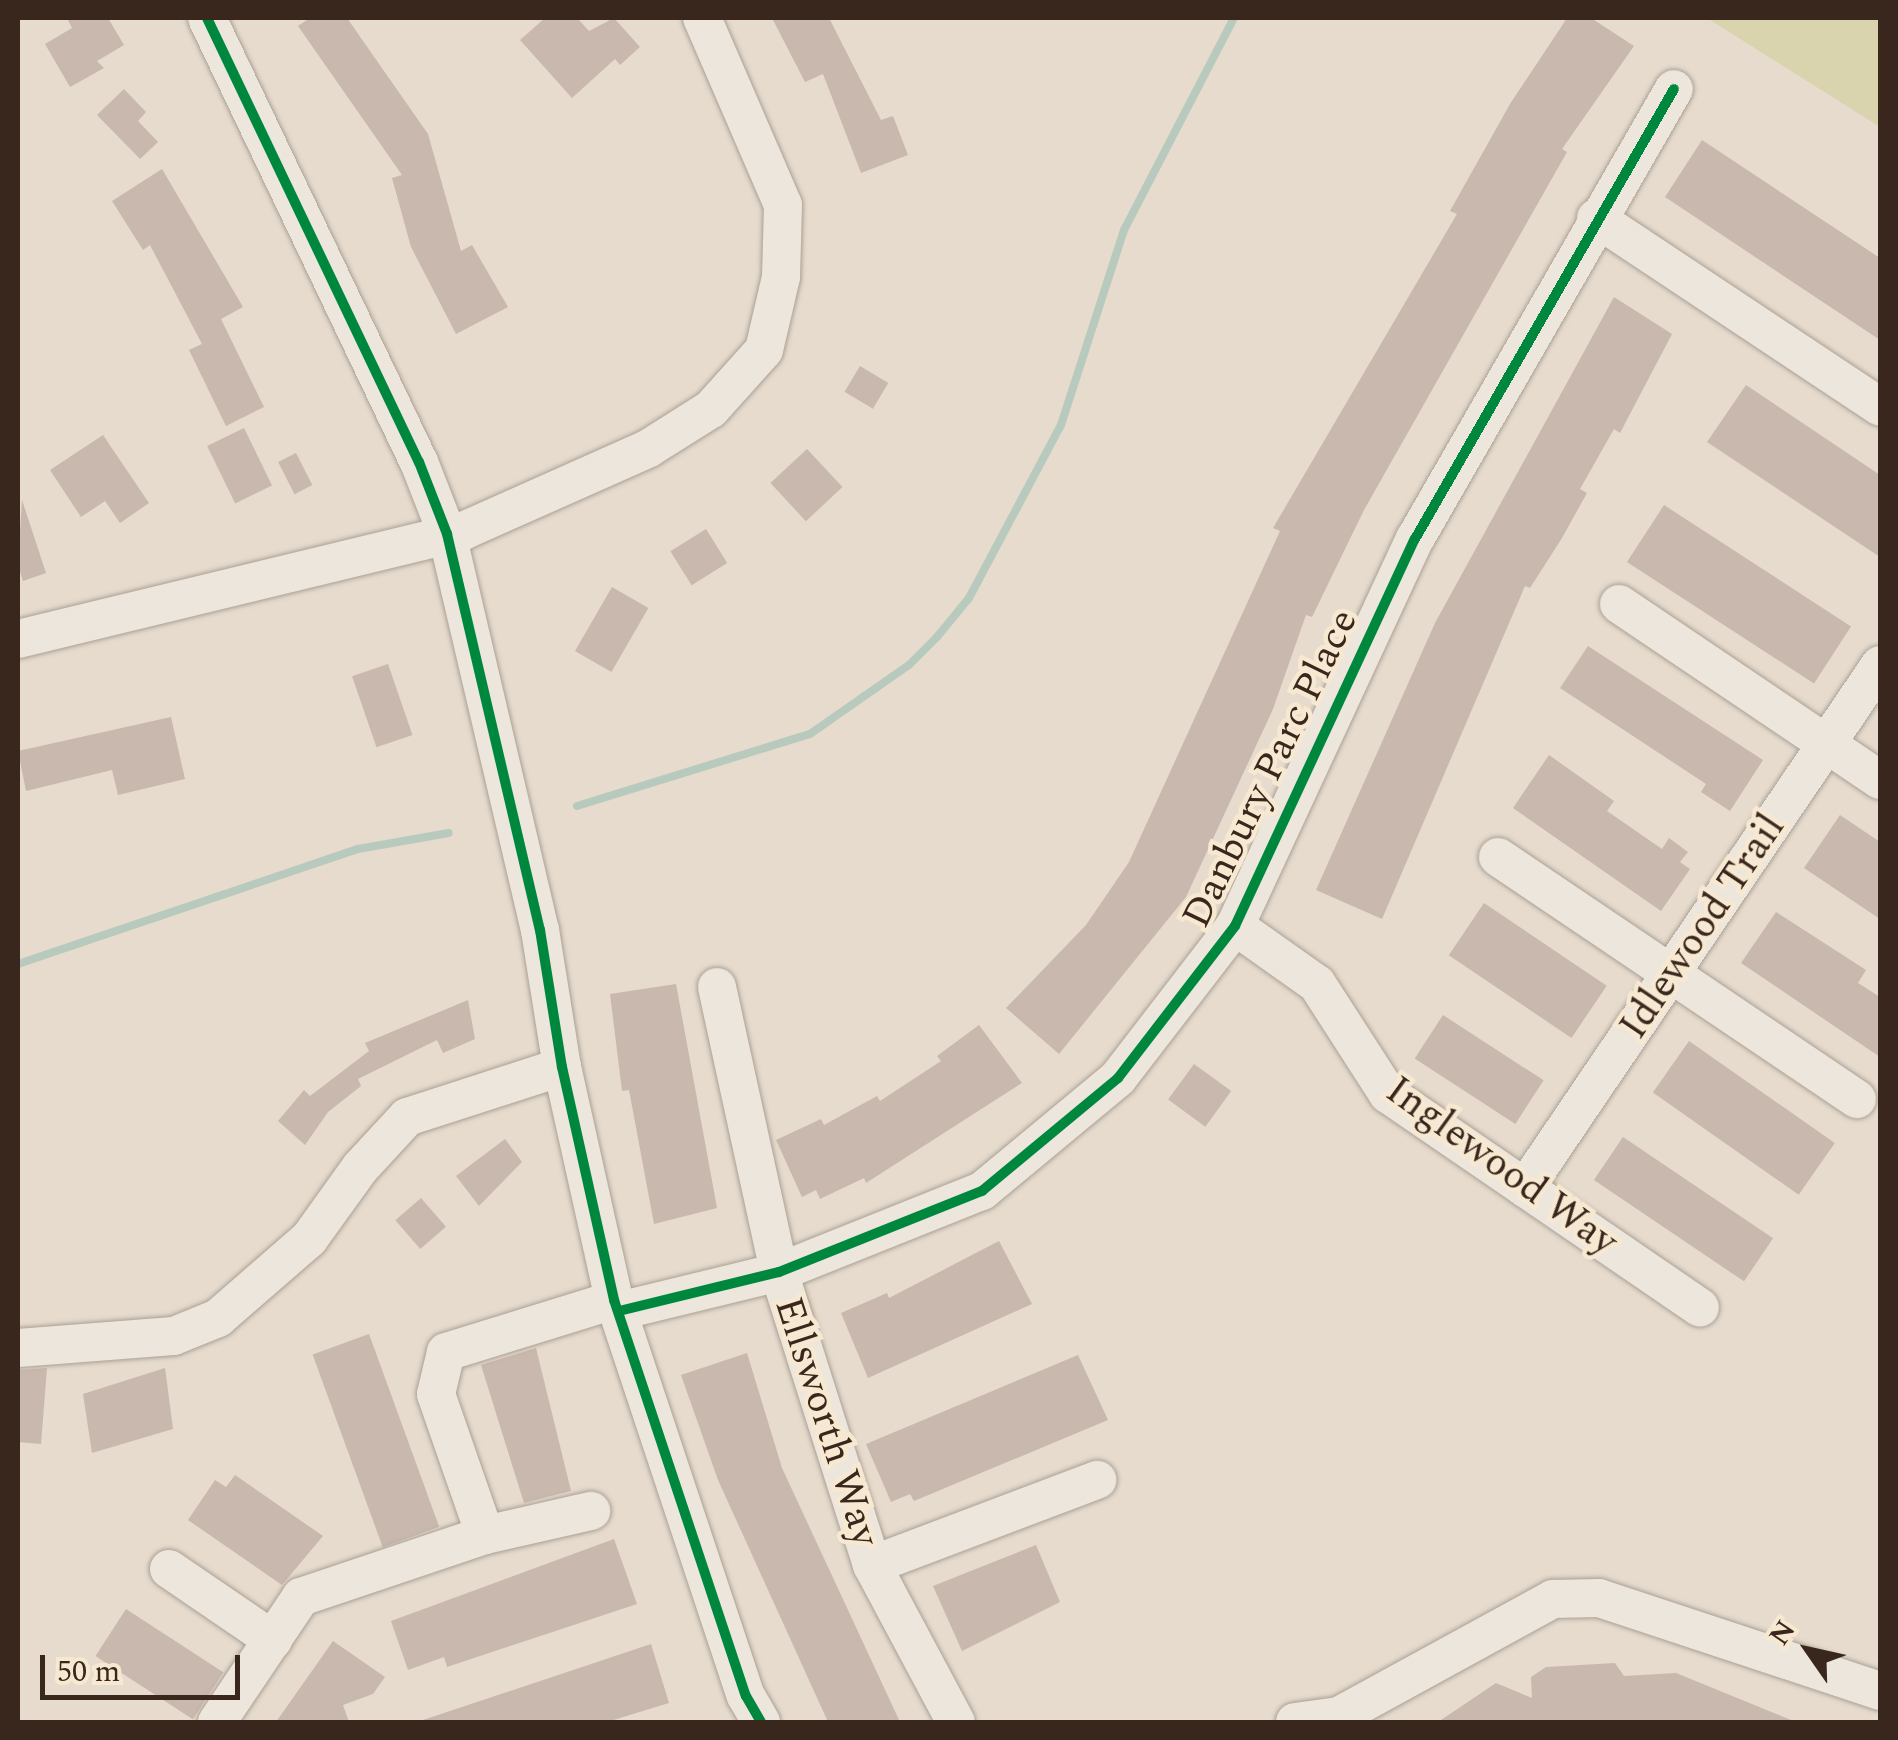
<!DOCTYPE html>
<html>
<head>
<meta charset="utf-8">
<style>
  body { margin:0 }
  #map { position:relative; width:1898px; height:1740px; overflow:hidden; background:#e6dbcc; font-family:Spectral,serif }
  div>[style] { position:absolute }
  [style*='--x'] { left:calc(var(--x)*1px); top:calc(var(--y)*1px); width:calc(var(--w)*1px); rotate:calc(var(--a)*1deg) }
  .green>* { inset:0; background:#d9d4ad }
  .stream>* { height:8px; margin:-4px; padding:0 4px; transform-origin:4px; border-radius:4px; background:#b8cabd }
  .building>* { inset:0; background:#c9b8ad; transform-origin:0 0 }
  .roads { filter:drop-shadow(0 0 2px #aba095) drop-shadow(0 0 2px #aba095) }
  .minor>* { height:38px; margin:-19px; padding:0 19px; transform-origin:19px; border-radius:19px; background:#ede6dd }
  .cycleway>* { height:10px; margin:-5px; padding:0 5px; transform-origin:5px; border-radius:5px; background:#00873e }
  span { translate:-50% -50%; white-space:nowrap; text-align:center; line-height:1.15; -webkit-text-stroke:9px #f7e8d1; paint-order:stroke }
  .street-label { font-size:40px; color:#39271d }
  .frame { position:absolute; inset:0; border:20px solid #39271d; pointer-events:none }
  .north { position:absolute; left:1758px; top:1600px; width:100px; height:100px; -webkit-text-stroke:8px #f7e8d1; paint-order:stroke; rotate:304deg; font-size:28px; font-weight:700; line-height:40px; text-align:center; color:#39271d }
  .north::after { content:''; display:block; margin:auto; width:35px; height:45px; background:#39271d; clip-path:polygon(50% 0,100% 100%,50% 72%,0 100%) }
  .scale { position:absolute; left:40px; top:1655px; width:200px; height:45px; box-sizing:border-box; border:5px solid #39271d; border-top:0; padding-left:12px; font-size:30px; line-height:35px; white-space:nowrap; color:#39271d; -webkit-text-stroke:8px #f7e8d1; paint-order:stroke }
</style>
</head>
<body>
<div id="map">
  <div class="green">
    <div style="clip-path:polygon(1707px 18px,1880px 18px,1880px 127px)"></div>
  </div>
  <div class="stream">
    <div style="--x:577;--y:806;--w:244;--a:-17.2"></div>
    <div style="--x:810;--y:734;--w:121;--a:-34.9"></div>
    <div style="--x:909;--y:665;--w:40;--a:-45"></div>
    <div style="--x:937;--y:637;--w:50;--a:-50.6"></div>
    <div style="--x:969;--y:598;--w:196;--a:-62"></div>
    <div style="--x:1061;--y:425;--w:205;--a:-72.1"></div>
    <div style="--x:1124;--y:230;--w:239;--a:-62.6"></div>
    <div style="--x:18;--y:964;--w:359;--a:-18.7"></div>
    <div style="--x:358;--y:849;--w:92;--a:-10"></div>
  </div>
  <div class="building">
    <div style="clip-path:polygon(67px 18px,108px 18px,124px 45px,97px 61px,104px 68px,70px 87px,45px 44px,72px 28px)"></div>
    <div style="clip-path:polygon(310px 18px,347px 18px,428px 134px,461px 251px,472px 245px,508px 307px,456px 334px,411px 247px,392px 178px,402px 175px,298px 26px)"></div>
    <div style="clip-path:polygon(545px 18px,577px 18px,589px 31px,614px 18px,640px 47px,620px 65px,615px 59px,572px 98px,520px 40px)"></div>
    <div style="clip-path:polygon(772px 18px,829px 18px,881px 120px,893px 116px,908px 155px,861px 173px,823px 74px,805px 82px)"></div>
    <div style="clip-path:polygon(1567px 18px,1591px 18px,1634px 46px,1562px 149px,1567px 152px,1364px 510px,1312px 617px,1306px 615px,1273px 709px,1186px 897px,1059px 1054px,1006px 1008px,1086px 925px,1129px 862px,1280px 531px,1273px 528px,1457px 214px,1450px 211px,1510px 104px)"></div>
    <div style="clip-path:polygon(124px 89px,146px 112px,138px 121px,158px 142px,140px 159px,97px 115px)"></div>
    <div style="clip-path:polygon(1702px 140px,1880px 258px,1880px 340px,1665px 197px)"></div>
    <div style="clip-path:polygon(162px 169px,243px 307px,221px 319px,264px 407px,226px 426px,189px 350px,202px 344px,150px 245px,143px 250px,112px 201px)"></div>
    <div style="clip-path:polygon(1614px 297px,1672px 334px,1620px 433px,1614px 429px,1580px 489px,1587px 493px,1562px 538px,1530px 588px,1525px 586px,1382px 919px,1316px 890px,1435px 623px)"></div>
    <div style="left:860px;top:366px;width:33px;height:30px;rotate:31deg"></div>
    <div style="clip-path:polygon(1746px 385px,1880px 475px,1880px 557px,1707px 442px)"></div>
    <div style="left:244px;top:428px;width:64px;height:41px;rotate:64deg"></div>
    <div style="clip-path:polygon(103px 435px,149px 503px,120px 523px,105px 501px,81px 517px,50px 470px)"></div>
    <div style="left:807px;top:449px;width:52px;height:50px;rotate:47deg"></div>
    <div style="left:296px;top:453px;width:36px;height:20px;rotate:63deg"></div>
    <div style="clip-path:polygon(22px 500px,46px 573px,23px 581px,18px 565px)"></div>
    <div style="left:1664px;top:505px;width:223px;height:68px;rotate:33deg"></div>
    <div style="left:706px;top:529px;width:40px;height:42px;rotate:58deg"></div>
    <div style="left:612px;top:587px;width:42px;height:74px;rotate:30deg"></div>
    <div style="clip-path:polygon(1588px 646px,1763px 760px,1730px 811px,1701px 792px,1706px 784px,1560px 688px)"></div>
    <div style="left:388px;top:664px;width:75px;height:38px;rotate:71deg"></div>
    <div style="clip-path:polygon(171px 717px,185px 779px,118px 795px,112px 770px,26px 791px,18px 751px)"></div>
    <div style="clip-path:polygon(1549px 755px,1614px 801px,1607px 811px,1662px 849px,1669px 838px,1688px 852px,1680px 862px,1690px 869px,1661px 911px,1513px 808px)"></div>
    <div style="clip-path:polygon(1840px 815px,1880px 842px,1880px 919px,1804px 868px)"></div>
    <div style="left:1484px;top:903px;width:148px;height:63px;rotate:34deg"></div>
    <div style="clip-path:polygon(1776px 912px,1866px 970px,1858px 983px,1880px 997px,1880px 1057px,1741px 963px)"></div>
    <div style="clip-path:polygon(676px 984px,717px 1208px,654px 1224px,629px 1090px,622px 1091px,610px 994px)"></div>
    <div style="clip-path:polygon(468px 1000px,475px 1039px,443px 1053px,437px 1040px,358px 1079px,361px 1086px,328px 1112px,305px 1145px,278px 1121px,304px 1090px,310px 1096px,369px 1051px,365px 1043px)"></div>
    <div style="left:1443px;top:1015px;width:120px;height:52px;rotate:33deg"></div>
    <div style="clip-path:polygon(979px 1025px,1022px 1083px,866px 1183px,864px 1178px,820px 1199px,816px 1190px,802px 1197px,776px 1140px,821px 1119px,824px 1125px,877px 1096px,880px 1101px,941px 1061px,937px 1056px)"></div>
    <div style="left:1689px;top:1041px;width:178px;height:63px;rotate:35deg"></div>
    <div style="left:1194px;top:1064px;width:46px;height:44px;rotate:36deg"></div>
    <div style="left:1623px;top:1137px;width:181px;height:52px;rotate:34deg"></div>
    <div style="clip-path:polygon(505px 1139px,522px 1162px,479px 1206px,456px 1176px)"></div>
    <div style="left:421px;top:1198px;width:38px;height:34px;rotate:49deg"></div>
    <div style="clip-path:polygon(999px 1241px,1032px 1304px,868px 1378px,841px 1313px,887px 1293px,889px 1298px)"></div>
    <div style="left:369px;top:1334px;width:205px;height:60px;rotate:70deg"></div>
    <div style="clip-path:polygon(536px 1348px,571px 1491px,524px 1503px,481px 1365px)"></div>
    <div style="clip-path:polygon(747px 1353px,782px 1468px,900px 1722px,828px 1722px,718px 1480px,681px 1375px)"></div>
    <div style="clip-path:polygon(1078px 1355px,1108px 1420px,914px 1501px,910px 1494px,891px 1502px,866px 1444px)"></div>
    <div style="clip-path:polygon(47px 1368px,41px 1444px,18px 1442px,18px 1370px)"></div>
    <div style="clip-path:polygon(165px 1368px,173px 1429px,92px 1453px,83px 1394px)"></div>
    <div style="clip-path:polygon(235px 1475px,323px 1536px,282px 1585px,188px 1520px,215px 1480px,226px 1487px)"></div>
    <div style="clip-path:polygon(614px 1539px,637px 1604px,447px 1667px,444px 1657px,408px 1670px,391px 1621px)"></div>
    <div style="clip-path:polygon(1036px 1545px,1060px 1602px,962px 1651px,933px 1586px)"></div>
    <div style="left:126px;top:1609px;width:116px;height:56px;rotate:33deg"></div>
    <div style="clip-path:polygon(333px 1641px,385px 1677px,373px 1694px,343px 1705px,349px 1722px,276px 1722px)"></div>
    <div style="clip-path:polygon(651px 1644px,669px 1703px,607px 1722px,417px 1722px)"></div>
    <div style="clip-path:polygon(1615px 1663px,1624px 1676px,1676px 1673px,1796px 1722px,1438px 1722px,1496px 1683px,1532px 1698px,1531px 1677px,1546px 1667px)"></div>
  </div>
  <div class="roads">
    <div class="minor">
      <div style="--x:207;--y:18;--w:492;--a:64.5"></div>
      <div style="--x:419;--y:462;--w:77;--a:68.7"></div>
      <div style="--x:447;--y:534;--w:407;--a:76.8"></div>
      <div style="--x:540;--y:930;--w:139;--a:80.9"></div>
      <div style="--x:562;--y:1067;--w:239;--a:77.4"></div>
      <div style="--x:614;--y:1300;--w:417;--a:71.6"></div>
      <div style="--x:746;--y:1696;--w:30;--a:60"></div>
      <div style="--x:1596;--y:218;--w:341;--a:33.6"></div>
      <div style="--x:1619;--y:604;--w:315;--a:34"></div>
      <div style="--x:18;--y:639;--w:458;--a:-13.6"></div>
      <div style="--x:463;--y:531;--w:204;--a:-24"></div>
      <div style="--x:649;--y:448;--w:73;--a:-32.2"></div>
      <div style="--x:711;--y:409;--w:79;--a:-48.1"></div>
      <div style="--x:764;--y:350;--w:75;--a:-76.9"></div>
      <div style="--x:781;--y:277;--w:72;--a:-88.4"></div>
      <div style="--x:783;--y:205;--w:204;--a:-113.4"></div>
      <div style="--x:1498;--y:857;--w:433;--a:34"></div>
      <div style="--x:1235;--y:926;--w:100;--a:35.3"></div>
      <div style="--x:1317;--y:984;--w:131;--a:57.2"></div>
      <div style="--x:1388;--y:1094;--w:378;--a:34.4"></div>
      <div style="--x:717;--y:987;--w:292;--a:77.7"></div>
      <div style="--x:779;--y:1272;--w:307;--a:72.4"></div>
      <div style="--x:872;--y:1565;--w:178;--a:61.9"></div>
      <div style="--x:1525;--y:1188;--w:632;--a:-55.83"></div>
      <div style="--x:619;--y:1311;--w:165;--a:-13.7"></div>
      <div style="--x:779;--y:1272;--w:219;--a:-21.8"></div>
      <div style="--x:982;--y:1191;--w:177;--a:-39.7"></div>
      <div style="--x:1118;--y:1078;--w:192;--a:-52.4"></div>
      <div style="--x:1235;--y:926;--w:427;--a:-65.1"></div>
      <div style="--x:1415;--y:539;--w:519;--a:-60.08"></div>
      <div style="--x:18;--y:1348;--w:156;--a:-4.4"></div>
      <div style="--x:174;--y:1336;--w:48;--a:-22.2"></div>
      <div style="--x:218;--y:1318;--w:121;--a:-41"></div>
      <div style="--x:309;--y:1239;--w:87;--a:-54.3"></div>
      <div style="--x:360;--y:1168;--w:69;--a:-47.3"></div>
      <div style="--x:407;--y:1117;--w:163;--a:-17.9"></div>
      <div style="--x:485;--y:1535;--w:109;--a:-12.8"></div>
      <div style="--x:872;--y:1565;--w:241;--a:-20.7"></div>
      <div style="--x:169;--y:1569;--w:126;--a:34.3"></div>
      <div style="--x:217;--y:1722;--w:151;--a:-56.1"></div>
      <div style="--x:301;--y:1597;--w:194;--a:-18.6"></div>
      <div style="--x:485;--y:1535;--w:149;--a:-109.2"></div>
      <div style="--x:436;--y:1394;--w:43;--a:-76.6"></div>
      <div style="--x:446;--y:1352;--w:176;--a:-17.2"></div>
      <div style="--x:1295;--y:1722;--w:44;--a:-7.8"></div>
      <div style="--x:1339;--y:1716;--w:244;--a:-28.7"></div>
      <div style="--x:1553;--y:1599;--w:46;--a:-1.2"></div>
      <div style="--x:1599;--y:1598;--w:296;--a:18.3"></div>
    </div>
  </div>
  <div class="cycleway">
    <div style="--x:207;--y:18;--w:492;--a:64.5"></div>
    <div style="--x:419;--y:462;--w:77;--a:68.7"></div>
    <div style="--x:447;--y:534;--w:407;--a:76.8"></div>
    <div style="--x:540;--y:930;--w:139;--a:80.9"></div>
    <div style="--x:562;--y:1067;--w:239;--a:77.4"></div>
    <div style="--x:614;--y:1300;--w:417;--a:71.6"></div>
    <div style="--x:746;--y:1696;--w:30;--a:60"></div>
    <div style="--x:619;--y:1311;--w:165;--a:-13.7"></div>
    <div style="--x:779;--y:1272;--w:219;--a:-21.8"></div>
    <div style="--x:982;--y:1191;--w:177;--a:-39.7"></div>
    <div style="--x:1118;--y:1078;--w:192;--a:-52.4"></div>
    <div style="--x:1235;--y:926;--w:427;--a:-65.1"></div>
    <div style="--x:1415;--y:539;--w:519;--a:-60.08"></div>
  </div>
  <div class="street-label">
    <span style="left:1271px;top:769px;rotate:-64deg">Danbury Parc Place</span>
    <span style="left:1703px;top:927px;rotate:-56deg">Idlewood Trail</span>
    <span style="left:1501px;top:1167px;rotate:36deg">Inglewood Way</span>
    <span style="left:826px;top:1422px;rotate:72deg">Ellsworth Way</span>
  </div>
  <div class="frame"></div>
  <div class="north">N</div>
  <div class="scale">50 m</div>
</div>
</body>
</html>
